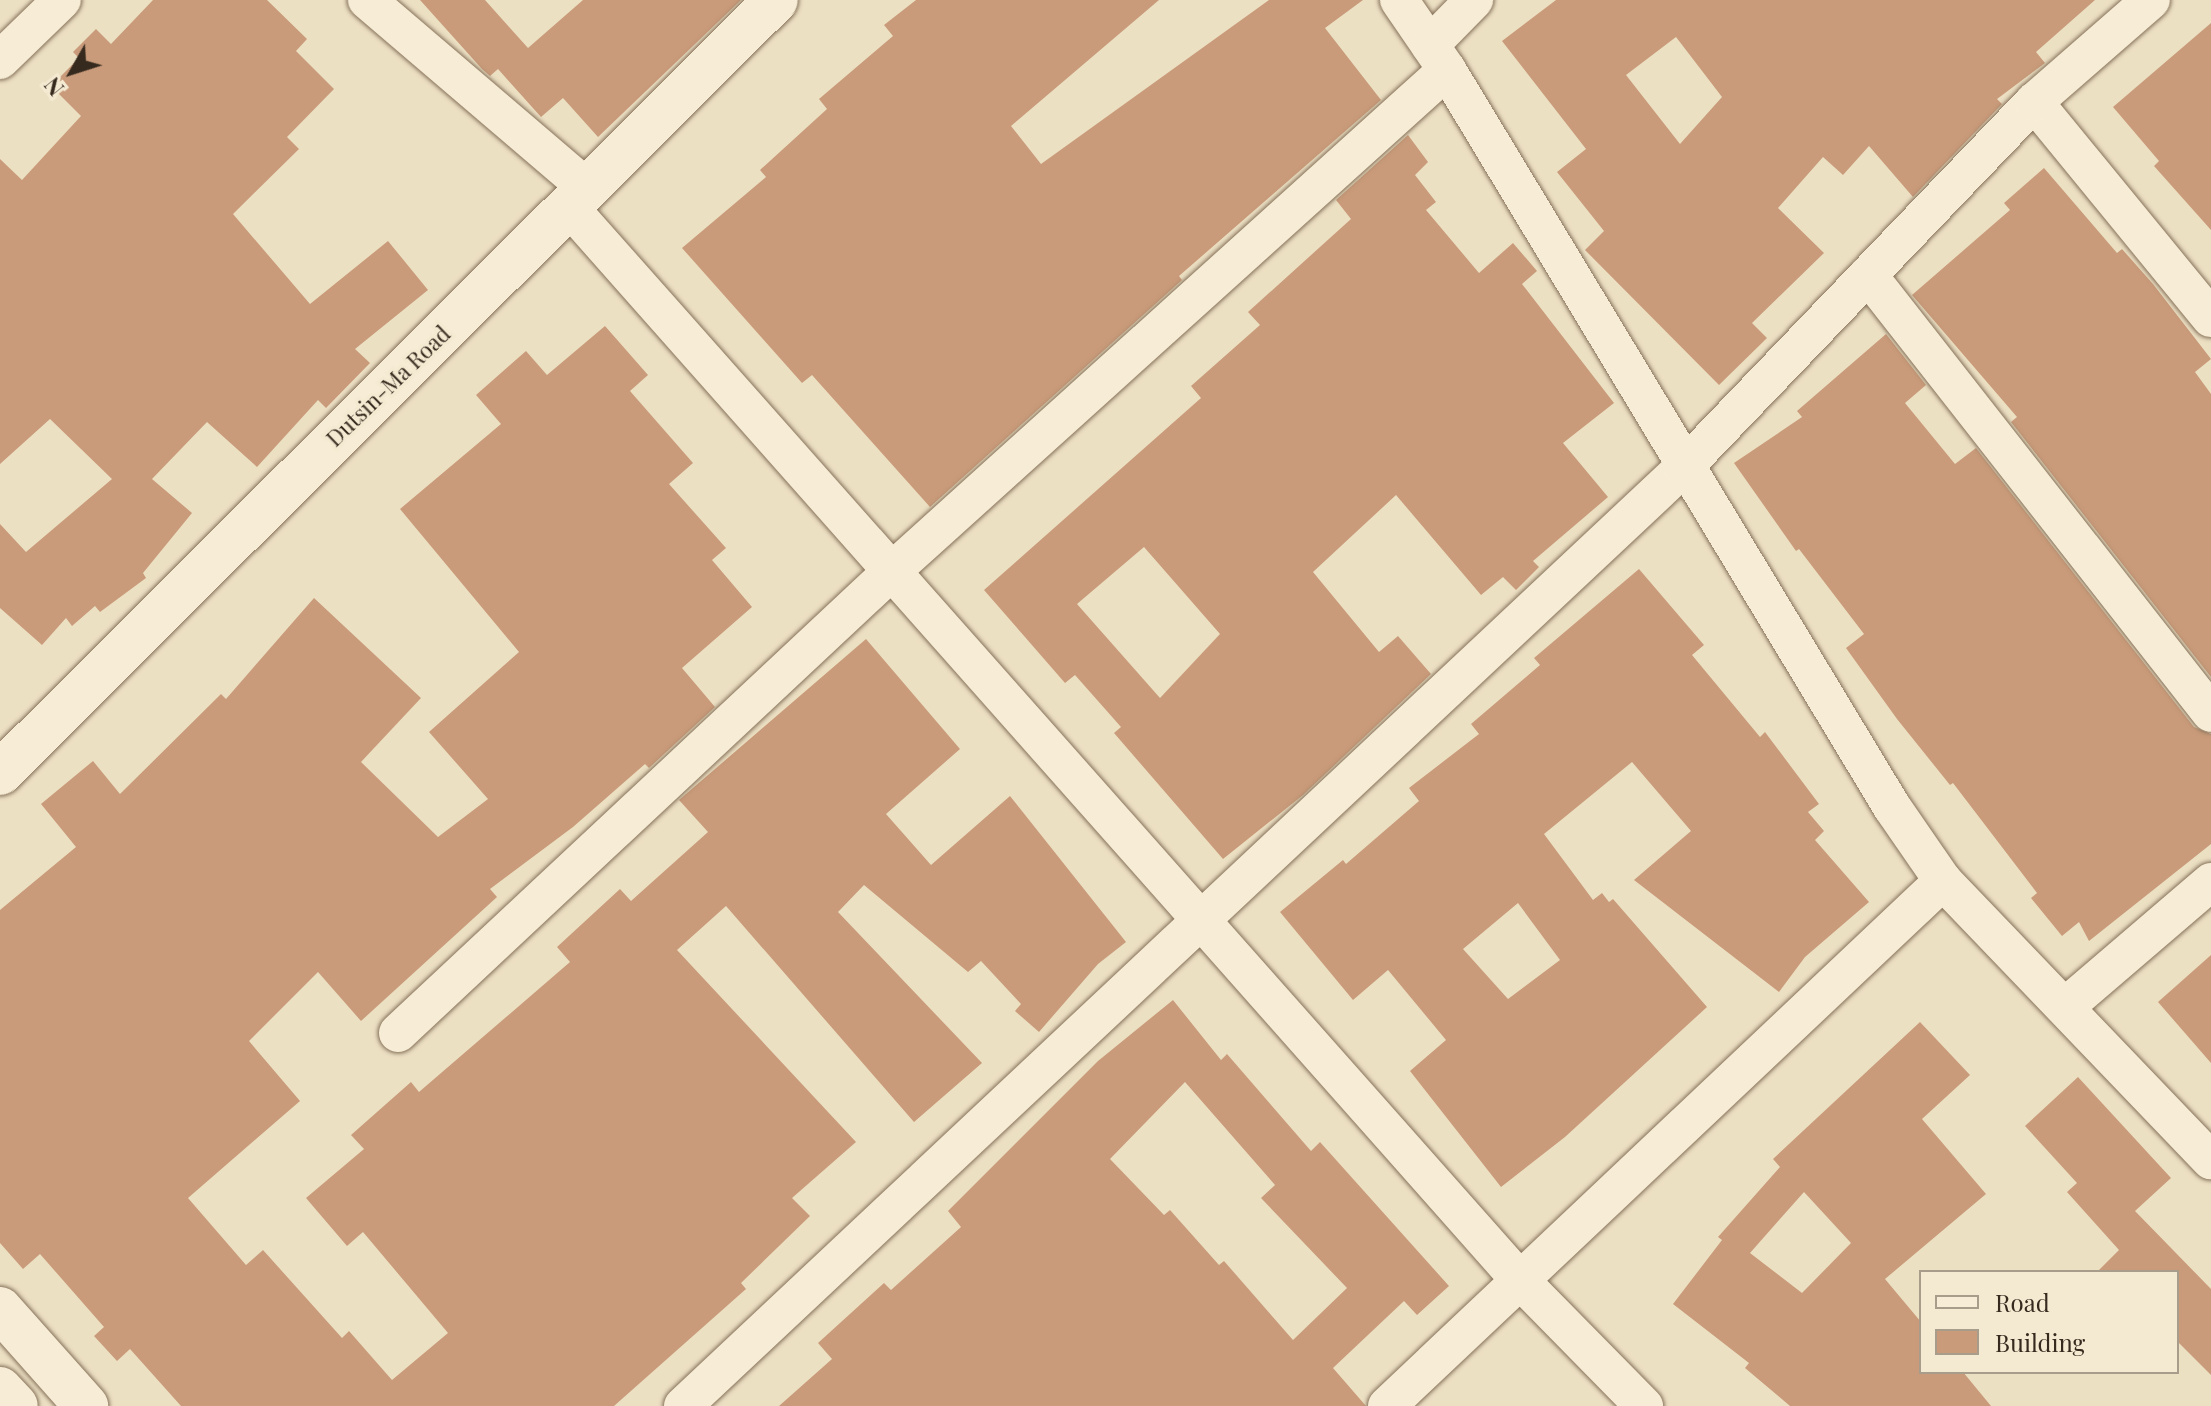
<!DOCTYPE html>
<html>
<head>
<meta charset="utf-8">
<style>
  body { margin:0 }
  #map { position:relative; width:2211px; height:1406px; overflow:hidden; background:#ece0c3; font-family:"Playfair Display",serif }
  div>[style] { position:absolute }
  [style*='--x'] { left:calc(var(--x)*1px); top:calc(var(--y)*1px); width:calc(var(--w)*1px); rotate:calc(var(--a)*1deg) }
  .building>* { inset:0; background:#c99b7a }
  .roads { filter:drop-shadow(0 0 2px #86715a) drop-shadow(0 0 2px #86715a) }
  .minor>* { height:38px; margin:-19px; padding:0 19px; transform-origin:19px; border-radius:19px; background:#f7edd6 }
  .tertiary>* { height:44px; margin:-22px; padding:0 22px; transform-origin:22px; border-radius:22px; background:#f7edd6 }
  span { translate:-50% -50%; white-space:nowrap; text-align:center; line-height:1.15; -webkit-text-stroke:7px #f4ead2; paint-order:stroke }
  .street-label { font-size:22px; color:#362a1e }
  .legend { position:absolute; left:1919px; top:1270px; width:260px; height:104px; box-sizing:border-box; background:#f4ead2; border:2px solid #a89d8a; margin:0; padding:10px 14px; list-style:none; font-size:24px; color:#362a1e }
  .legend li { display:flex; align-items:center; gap:16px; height:40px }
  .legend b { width:40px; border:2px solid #a89d8a }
  .north { position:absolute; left:32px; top:32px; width:80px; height:80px; -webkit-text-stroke:6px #f4ead2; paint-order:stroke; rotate:231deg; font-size:22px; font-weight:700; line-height:32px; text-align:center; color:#362a1e }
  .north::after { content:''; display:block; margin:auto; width:28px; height:36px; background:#362a1e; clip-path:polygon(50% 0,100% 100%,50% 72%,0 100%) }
</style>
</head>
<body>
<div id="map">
  <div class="building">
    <div style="clip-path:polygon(153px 0,267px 0,307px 39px,296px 51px,334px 89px,287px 137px,299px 149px,233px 214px,310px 304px,388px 241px,428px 290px,355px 349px,370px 363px,326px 408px,318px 400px,257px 467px,207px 422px,152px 479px,192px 513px,143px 573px,146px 578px,100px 612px,95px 606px,72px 626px,66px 618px,42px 645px,0 608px,0 524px,26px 552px,112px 479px,50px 419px,0 464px,0 159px,22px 180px,81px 116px,51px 86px,79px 58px,73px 52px,96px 29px,111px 44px)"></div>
    <div style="clip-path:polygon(420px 0,485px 0,528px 48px,583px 0,741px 0,598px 137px,563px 98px,541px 117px,498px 69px,490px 76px,482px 69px)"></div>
    <div style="clip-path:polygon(916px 0,1159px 0,1011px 126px,1041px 164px,1269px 0,1363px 0,1325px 28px,1381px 100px,1179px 276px,1182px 280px,930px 507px,812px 375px,802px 383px,682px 248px,766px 177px,760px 170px,827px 109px,819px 99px,893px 36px,884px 25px)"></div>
    <div style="clip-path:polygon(evenodd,1556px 0,2095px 0,2036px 52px,2045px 63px,1997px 99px,2002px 104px,1913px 197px,1869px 146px,1843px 175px,1823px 157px,1778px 208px,1824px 253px,1752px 323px,1767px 338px,1719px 385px,1585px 250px,1604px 231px,1557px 172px,1586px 149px,1502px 41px,1556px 0,1676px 37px,1722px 97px,1680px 144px,1626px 75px,1676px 37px)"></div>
    <div style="clip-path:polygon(2211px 23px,2211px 230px,2154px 166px,2159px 161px,2113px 107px)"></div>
    <div style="clip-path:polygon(evenodd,1408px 135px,1428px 162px,1415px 175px,1436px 202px,1426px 210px,1479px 273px,1513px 243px,1537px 271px,1522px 284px,1614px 403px,1563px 443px,1608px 497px,1533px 561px,1539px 567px,1516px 590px,1503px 577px,1481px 595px,1396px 495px,1313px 572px,1379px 652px,1398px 636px,1431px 674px,1303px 795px,1223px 859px,1114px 733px,1121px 727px,1075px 675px,1065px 683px,984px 590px,1201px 398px,1191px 386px,1260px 325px,1248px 312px,1351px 219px,1336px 200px,1408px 135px,1144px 547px,1220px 634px,1160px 698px,1077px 604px,1144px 547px)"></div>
    <div style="clip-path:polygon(2044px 168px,2117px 253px,2122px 249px,2153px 284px,2211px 359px,2195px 372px,2211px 394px,2211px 677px,2011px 422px,2017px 417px,1912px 295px,2010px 210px,2004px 203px)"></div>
    <div style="clip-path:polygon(605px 326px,648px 375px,630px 391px,693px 463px,669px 484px,726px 548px,712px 560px,752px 607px,682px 668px,715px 707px,649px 768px,645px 764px,573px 827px,490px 889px,497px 897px,361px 1021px,318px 972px,249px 1041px,300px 1101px,188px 1198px,246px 1265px,263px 1250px,342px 1338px,349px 1331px,392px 1380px,448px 1333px,363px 1232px,347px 1246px,306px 1198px,364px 1149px,351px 1135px,411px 1082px,419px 1092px,570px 962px,557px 947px,620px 889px,631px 901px,708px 832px,679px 800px,866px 639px,960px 749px,886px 814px,931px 865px,1010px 796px,1126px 942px,1098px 964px,1039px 1032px,1015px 1011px,1021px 1004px,981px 961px,968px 972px,864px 885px,838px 912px,982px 1063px,914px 1122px,726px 906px,677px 950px,856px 1142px,792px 1198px,810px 1216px,741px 1283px,746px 1289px,614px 1406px,181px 1406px,130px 1349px,117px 1361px,94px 1336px,104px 1327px,40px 1254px,23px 1269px,0 1243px,0 910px,76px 847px,41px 804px,93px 761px,120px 794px,221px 694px,226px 699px,314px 598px,421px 698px,361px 762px,438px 837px,488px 799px,429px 732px,519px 652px,400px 509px,501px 424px,476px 395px,526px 351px,547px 375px)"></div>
    <div style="clip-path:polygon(1886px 334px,1926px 385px,1905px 403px,1955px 464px,1976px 448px,2194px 727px,2211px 734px,2211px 844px,2089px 941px,2079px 922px,2062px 936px,2031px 898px,2037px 893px,1953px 783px,1950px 785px,1897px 719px,1846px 648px,1864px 634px,1799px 549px,1796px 551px,1734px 463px,1802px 417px,1797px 411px)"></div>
    <div style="clip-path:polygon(evenodd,1639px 569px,1704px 645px,1692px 655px,1760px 737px,1765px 732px,1819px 804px,1808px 812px,1824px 831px,1815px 840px,1869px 902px,1805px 957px,1779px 992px,1634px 880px,1691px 831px,1632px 762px,1544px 834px,1593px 900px,1602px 893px,1609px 902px,1613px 899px,1707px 1007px,1565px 1137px,1501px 1187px,1410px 1071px,1446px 1040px,1388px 970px,1353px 1000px,1280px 912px,1343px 860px,1346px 864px,1419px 801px,1409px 788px,1479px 734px,1471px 724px,1540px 665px,1534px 658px,1639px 569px,1518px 903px,1560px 960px,1508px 999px,1463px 949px,1518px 903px)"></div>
    <div style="clip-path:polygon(2211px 955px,2211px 1063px,2158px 1002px)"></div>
    <div style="clip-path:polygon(evenodd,1173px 1000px,1221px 1060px,1227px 1054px,1311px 1151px,1320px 1142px,1449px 1286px,1417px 1315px,1404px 1301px,1333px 1368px,1366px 1406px,779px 1406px,832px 1359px,818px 1343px,884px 1283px,891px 1290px,961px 1227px,948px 1211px,1098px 1061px,1173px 1000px,1185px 1082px,1275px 1185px,1261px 1198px,1347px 1288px,1293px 1340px,1224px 1261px,1219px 1265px,1170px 1210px,1164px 1215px,1110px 1159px,1185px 1082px)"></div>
    <div style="clip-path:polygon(evenodd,1920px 1022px,1970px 1075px,1922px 1119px,1986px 1194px,1885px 1279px,1921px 1322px,1921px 1372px,1963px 1372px,1991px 1406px,1790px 1406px,1745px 1368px,1749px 1363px,1673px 1304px,1722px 1240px,1718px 1237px,1780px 1167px,1773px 1159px,1920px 1022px,1804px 1192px,1851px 1243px,1802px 1293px,1750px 1253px,1804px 1192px)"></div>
    <div style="clip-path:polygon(2078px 1077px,2171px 1178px,2135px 1211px,2211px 1289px,2211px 1375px,2177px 1341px,2177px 1272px,2097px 1272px,2119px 1250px,2067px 1192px,2077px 1183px,2025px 1126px)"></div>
  </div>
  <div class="roads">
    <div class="minor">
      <div style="--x:367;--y:0;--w:291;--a:40.5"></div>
      <div style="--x:1399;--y:0;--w:85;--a:55.6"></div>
      <div style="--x:1447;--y:70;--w:861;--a:58.88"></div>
      <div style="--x:1892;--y:807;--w:90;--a:55.4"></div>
      <div style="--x:1943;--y:881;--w:387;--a:46.2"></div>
      <div style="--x:1430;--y:45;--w:63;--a:-45.6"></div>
      <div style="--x:0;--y:60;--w:86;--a:-44.1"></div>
      <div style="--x:2034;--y:102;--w:279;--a:50.7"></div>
      <div style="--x:570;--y:208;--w:1430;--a:48.46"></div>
      <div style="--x:1518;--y:1278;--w:180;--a:45.5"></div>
      <div style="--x:1868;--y:275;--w:556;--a:51.94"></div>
      <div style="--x:2065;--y:1007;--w:192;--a:-40.6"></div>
      <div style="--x:398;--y:1033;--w:675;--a:-43.08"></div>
      <div style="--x:891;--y:572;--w:749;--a:-42.08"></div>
      <div style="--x:683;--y:1406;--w:1371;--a:-43.17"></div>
      <div style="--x:1683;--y:468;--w:507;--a:-46.2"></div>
      <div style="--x:2034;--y:102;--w:155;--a:-41.1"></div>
      <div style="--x:1387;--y:1406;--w:765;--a:-43.36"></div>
    </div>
    <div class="tertiary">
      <div style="--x:0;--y:773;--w:1095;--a:-44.89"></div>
      <div style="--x:0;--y:1309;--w:130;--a:48.4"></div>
      <div style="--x:0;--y:1389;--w:23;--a:47"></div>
    </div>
  </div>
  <div class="street-label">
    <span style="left:388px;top:386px;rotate:-44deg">Dutsin-Ma Road</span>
  </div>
  <ul class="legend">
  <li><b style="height:10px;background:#f7edd6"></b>Road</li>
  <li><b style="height:22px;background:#c99b7a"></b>Building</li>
  </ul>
  <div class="north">N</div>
</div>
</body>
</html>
